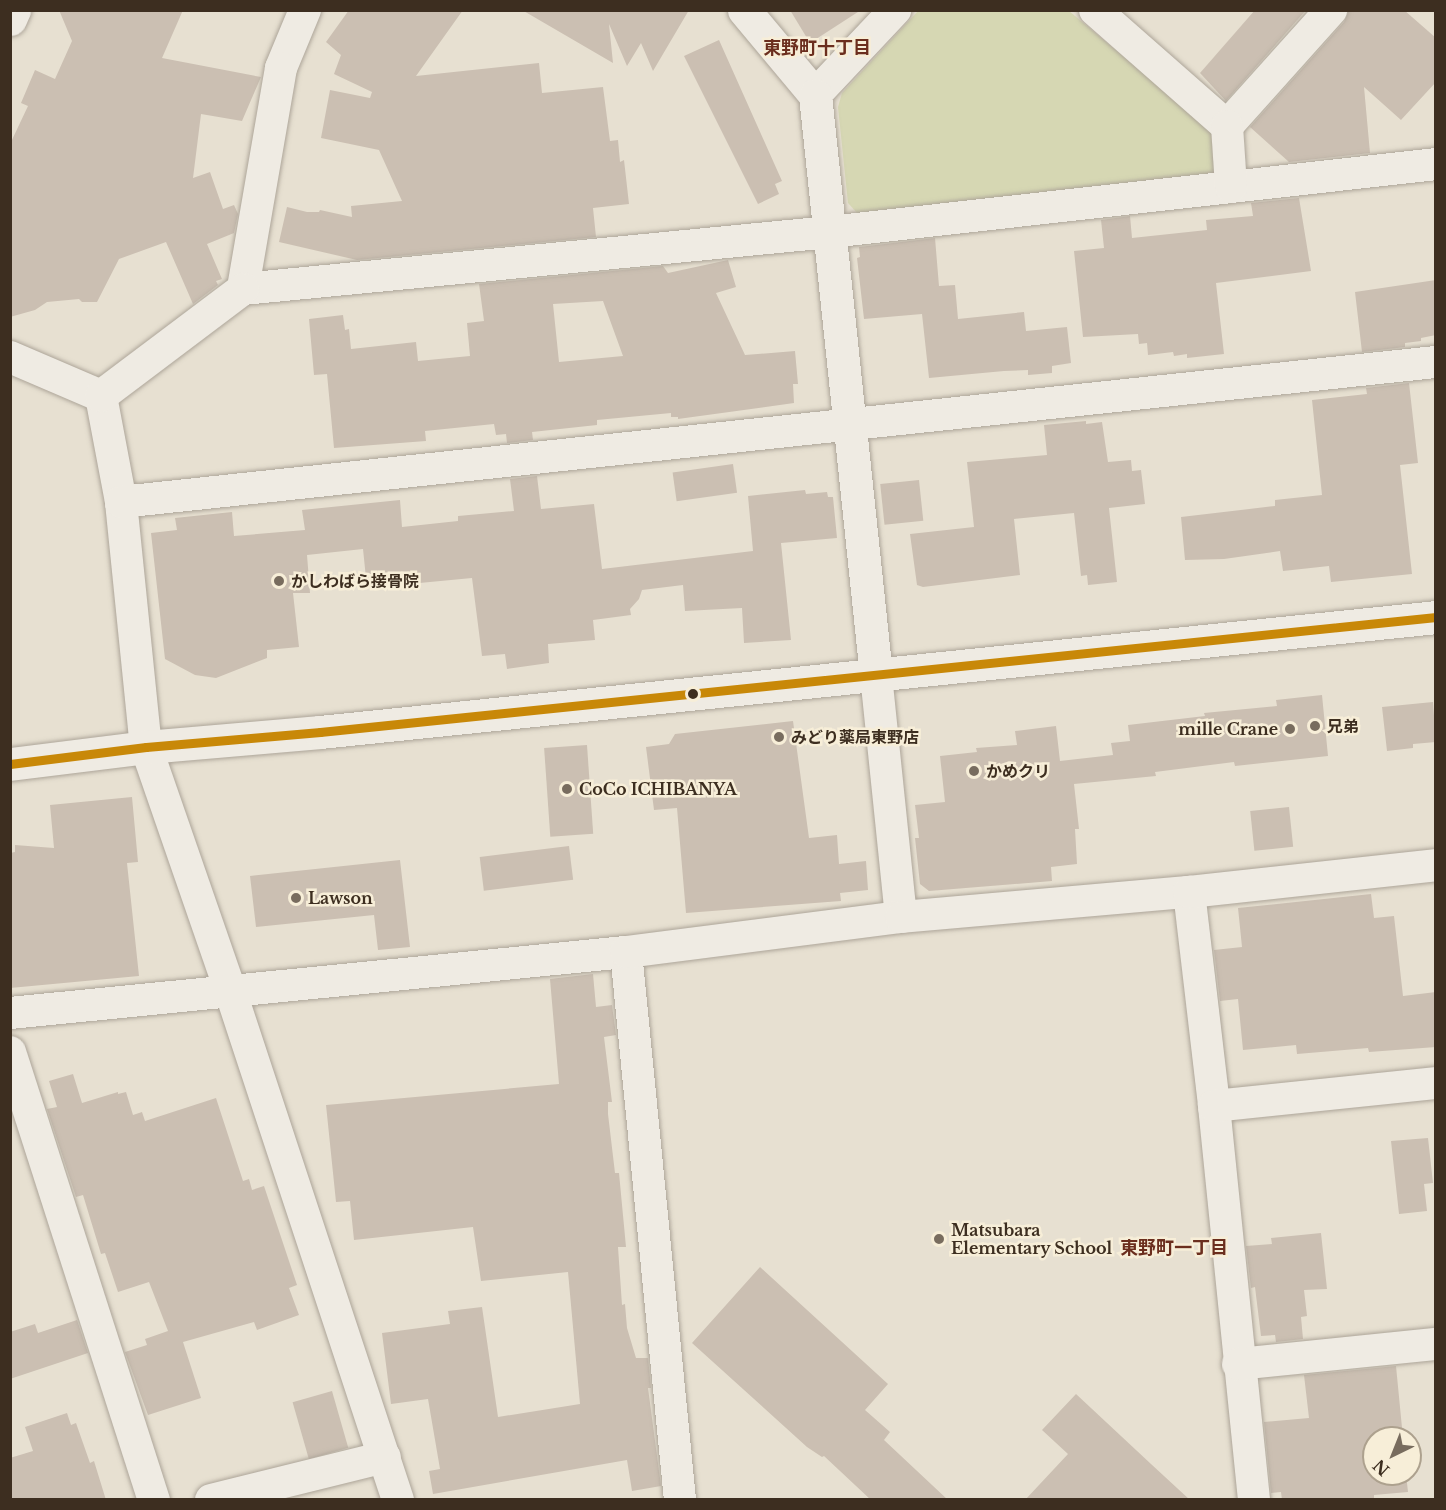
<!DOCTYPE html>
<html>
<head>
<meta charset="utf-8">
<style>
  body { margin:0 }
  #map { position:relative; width:1446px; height:1510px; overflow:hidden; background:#e7e0d1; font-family:"Libre Baskerville","Noto Sans JP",serif }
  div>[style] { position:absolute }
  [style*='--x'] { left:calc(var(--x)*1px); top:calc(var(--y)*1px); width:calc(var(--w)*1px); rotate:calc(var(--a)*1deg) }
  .green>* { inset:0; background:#d6d7b3 }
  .building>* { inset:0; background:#cbbfb2; transform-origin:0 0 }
  .roads { filter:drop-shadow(0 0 2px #ada599) drop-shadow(0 0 2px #ada599) }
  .street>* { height:32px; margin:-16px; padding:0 16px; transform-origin:16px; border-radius:16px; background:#efebe3 }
  .secondary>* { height:33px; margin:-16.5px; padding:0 16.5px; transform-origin:16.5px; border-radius:16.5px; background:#efebe3 }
  .bus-1>* { height:9px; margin:-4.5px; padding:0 4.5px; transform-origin:4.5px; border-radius:4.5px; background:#c88808 }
  .dots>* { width:16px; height:16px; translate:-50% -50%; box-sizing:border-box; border:3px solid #f7eed8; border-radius:50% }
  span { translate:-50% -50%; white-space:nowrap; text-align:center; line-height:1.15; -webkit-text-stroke:5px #f7eed8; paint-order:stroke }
  .poi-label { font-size:16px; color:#3d2e20; font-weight:700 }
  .left { translate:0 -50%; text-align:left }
  .right { translate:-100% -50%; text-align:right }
  .neighbourhood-label { font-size:18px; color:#6b2e1e; font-weight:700 }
  .frame { position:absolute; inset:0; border:12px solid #3d2e20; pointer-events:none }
  .north { position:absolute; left:1362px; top:1426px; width:60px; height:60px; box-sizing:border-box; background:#f7eed8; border:2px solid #ada18e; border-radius:50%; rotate:223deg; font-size:16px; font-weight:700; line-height:24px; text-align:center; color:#3d2e20 }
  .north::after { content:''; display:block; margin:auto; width:21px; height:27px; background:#786c5e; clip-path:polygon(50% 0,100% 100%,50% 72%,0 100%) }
</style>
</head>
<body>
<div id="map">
  <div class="green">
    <div style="clip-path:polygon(918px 11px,1069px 11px,1220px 137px,1222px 165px,1212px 175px,858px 214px,848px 203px,838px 107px,842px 93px)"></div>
  </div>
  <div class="building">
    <div style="clip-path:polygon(59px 10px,183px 10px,162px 58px,261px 77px,242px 121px,201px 114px,193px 178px,210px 172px,223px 209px,234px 205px,238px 214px,234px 233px,207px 244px,222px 279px,216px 281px,218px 285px,193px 304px,166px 242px,119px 259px,97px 302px,82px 302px,79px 299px,47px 302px,35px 310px,10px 317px,11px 142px,28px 106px,21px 103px,35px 70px,55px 79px,72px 41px)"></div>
    <div style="clip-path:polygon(349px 10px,463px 10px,416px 76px,539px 63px,542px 93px,603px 87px,610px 141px,618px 140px,620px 162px,624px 160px,629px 204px,593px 208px,596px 237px,357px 260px,279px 242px,287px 207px,307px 212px,319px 212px,320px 210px,352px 217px,351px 206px,402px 201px,379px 150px,321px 138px,330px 90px,370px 98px,372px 92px,334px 74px,341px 55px,326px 42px)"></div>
    <div style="clip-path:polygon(522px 10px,689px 10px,653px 71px,641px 43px,627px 66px,609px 24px,613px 63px)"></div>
    <div style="clip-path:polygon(790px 10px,861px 10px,810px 43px)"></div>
    <div style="clip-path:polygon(1255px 10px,1306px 10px,1226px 101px,1200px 73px)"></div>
    <div style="clip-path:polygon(1349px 10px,1404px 10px,1436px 38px,1436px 82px,1401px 120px,1364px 87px,1370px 153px,1289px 162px,1250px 127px,1344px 22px)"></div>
    <div style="clip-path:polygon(719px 40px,782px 181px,775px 184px,779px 194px,758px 204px,684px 56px)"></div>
    <div style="clip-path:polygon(1299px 198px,1311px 271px,1216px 283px,1224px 354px,1187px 358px,1187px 354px,1174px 356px,1173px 352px,1148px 355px,1147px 343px,1139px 344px,1138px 334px,1083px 337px,1074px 251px,1104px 248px,1101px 220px,1130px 216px,1132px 238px,1207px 230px,1206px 220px,1253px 216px,1251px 203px)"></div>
    <div style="clip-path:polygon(935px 238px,939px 286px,955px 285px,958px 319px,1024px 312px,1026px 331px,1067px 327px,1071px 363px,1052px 366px,1052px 373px,1028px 375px,1028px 370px,1004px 371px,929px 378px,922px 314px,864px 319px,857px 258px,860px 257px,859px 247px)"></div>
    <div style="clip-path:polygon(evenodd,728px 260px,736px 287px,716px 293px,745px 355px,795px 351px,798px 384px,793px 384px,794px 403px,678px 419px,678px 417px,671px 417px,671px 413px,597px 420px,597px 425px,532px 432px,533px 440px,507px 443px,506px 434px,496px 435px,494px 424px,425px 431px,426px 441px,334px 448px,327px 374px,314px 375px,309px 319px,343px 315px,345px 330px,349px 329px,351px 349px,416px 342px,418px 361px,470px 356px,467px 323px,484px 321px,479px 284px,663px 266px,668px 273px,728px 260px,603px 301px,623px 356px,559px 362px,553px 304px,603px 301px)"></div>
    <div style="clip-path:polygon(1436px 280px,1436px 335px,1421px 338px,1421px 341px,1405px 343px,1405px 347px,1362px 352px,1355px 292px)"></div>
    <div style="clip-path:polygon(1409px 383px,1418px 463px,1400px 465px,1412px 574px,1331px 582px,1329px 566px,1283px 571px,1280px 551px,1224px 559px,1185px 560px,1181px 517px,1275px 506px,1275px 500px,1322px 495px,1312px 400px,1367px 394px,1366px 388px)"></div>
    <div style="clip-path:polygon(1086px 421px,1086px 424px,1102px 422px,1108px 462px,1131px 460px,1132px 471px,1141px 470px,1145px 504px,1109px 508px,1117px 582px,1088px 585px,1087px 575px,1081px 576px,1074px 513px,1014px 519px,1020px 575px,923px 587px,917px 585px,910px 534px,974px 527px,967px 462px,1047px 455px,1044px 425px)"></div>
    <div style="left:733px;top:464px;width:29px;height:61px;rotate:82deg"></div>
    <div style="clip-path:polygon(537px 476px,541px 509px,594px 504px,602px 569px,753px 551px,748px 496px,805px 490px,806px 494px,827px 492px,828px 497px,833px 497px,837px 538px,781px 543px,791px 640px,744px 643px,742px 608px,685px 611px,683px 585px,642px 590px,639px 599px,630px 609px,631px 615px,593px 620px,595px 640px,548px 644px,549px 663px,507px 669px,505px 654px,482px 656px,472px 578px,367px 588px,363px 549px,307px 555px,310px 593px,293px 593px,299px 647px,267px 650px,267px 658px,216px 678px,195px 675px,165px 659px,151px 533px,177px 530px,175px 518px,232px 512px,234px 536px,305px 530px,302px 510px,400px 500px,402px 527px,458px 521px,458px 516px,514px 511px,510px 479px)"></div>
    <div style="left:919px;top:480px;width:41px;height:39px;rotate:84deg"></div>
    <div style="clip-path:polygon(1322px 695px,1328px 756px,1235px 766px,1234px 762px,1155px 772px,1156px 776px,1074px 784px,1079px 829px,1075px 829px,1077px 864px,1051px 867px,1052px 881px,929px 891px,920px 884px,915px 838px,919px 838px,915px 805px,945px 802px,940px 756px,977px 752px,976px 748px,1017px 745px,1015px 731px,1056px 726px,1060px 761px,1113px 755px,1111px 743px,1130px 741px,1128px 725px,1205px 716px,1204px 713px,1277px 706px,1276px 700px)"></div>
    <div style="clip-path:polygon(1433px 702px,1436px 742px,1413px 744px,1413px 748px,1387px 751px,1382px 707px)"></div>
    <div style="clip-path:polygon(793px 721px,809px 838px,837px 835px,839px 864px,866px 861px,868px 890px,840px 893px,841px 901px,686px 913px,677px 808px,654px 810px,646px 747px,669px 744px,675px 734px)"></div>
    <div style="left:587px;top:745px;width:89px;height:43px;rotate:86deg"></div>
    <div style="clip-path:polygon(132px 797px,138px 862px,127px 863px,139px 976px,10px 988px,10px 853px,15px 852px,15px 845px,54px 848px,50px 805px)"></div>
    <div style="left:1289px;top:807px;width:40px;height:39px;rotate:84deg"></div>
    <div style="left:569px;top:846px;width:34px;height:90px;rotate:83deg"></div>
    <div style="clip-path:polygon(400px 860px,410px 947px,378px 950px,374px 915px,256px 927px,250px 876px)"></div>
    <div style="clip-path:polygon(1371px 894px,1374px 918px,1394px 916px,1403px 996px,1436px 992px,1436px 1047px,1369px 1052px,1368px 1048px,1297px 1054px,1296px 1045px,1243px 1050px,1238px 999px,1220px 1001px,1214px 950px,1242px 947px,1238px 908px)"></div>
    <div style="clip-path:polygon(593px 974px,596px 1007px,612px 1005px,616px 1035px,604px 1037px,612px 1102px,608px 1102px,608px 1114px,615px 1173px,619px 1173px,626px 1247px,618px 1247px,622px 1305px,625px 1304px,627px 1328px,636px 1358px,648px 1358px,651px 1388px,648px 1388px,661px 1486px,632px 1491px,627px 1460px,433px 1494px,429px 1471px,440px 1469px,428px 1399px,391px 1404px,382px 1333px,450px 1324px,448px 1311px,482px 1307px,498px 1417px,580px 1404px,568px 1272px,481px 1281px,473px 1227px,354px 1240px,350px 1201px,336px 1202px,326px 1105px,559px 1084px,550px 979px)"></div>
    <div style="clip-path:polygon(73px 1074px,82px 1103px,118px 1092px,118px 1094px,126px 1092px,133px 1115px,142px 1112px,145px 1121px,216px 1098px,243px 1181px,249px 1179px,252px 1190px,264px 1186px,297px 1285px,289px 1288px,299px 1315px,257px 1330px,254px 1322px,183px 1342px,201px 1398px,148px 1415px,125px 1352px,147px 1345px,145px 1339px,168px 1331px,149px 1282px,118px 1292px,105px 1253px,101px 1254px,83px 1195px,76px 1197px,47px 1109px,57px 1107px,49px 1081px)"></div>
    <div style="clip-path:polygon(1428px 1138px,1433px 1183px,1424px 1184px,1427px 1211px,1399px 1214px,1391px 1141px)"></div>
    <div style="clip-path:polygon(1321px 1233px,1327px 1289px,1304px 1290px,1307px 1316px,1301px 1317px,1303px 1339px,1276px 1342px,1275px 1335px,1261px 1336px,1255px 1287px,1251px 1288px,1246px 1246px,1272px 1244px,1271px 1238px)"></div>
    <div style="clip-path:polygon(760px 1267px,888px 1384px,865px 1410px,890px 1432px,884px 1440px,948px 1500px,871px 1500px,824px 1456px,822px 1457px,807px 1447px,692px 1343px)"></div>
    <div style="clip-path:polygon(77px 1320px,88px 1353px,10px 1379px,10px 1332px,35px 1324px,38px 1333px)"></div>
    <div style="clip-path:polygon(1396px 1366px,1403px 1438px,1374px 1438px,1374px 1474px,1406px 1474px,1408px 1492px,1374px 1495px,1374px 1500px,1282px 1500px,1281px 1492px,1271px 1493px,1264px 1422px,1309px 1418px,1304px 1375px)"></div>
    <div style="left:332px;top:1391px;width:59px;height:41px;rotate:74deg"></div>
    <div style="clip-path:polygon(1076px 1394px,1151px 1464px,1190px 1500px,1025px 1500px,1068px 1454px,1042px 1430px)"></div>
    <div style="clip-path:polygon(67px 1413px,71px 1425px,76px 1423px,90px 1463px,94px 1461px,106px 1500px,10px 1500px,10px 1458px,33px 1451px,25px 1427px)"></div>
  </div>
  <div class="roads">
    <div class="street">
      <div style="--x:305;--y:10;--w:63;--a:112.5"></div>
      <div style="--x:281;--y:68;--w:224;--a:99.8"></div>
      <div style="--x:243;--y:289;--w:590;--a:-5.55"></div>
      <div style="--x:830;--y:232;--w:610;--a:-6.4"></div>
      <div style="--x:1095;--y:10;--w:176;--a:41.3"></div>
      <div style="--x:1227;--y:126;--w:156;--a:-48.1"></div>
      <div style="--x:815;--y:95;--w:117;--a:-46.7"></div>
      <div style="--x:1227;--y:126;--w:61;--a:86.2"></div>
      <div style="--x:10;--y:357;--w:99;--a:23.2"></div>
      <div style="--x:101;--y:396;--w:108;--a:79.3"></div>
      <div style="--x:121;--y:502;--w:246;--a:84.2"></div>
      <div style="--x:146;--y:747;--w:257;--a:70.9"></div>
      <div style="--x:230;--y:990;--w:537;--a:71.77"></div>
      <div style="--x:101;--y:396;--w:178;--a:-37"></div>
      <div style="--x:121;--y:502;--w:1322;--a:-6.08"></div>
      <div style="--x:876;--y:675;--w:243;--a:84.1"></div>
      <div style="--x:1189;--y:892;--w:215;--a:83.3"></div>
      <div style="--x:1214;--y:1106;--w:396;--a:84.2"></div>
      <div style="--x:626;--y:952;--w:551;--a:84.37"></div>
      <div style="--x:10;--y:1013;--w:619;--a:-5.66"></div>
      <div style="--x:626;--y:952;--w:277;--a:-7.3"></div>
      <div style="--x:901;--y:917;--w:289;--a:-5"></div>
      <div style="--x:1189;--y:892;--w:248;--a:-6.2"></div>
      <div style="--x:10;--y:1052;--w:471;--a:72.2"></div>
      <div style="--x:1214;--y:1106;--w:223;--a:-5.9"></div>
      <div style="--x:1238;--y:1364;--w:199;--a:-5.8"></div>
      <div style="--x:211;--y:1500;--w:179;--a:-13.9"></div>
    </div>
    <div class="secondary">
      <div style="--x:744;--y:10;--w:111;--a:50.1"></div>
      <div style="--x:815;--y:95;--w:583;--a:84"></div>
      <div style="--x:10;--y:19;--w:10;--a:-66"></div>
      <div style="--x:10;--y:764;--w:137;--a:-7.1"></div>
      <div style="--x:146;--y:747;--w:175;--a:-4.9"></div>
      <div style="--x:320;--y:732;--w:1122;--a:-5.88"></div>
    </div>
  </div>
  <div class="bus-1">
    <div style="--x:10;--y:764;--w:137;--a:-7.1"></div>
    <div style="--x:146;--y:747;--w:175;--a:-4.9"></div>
    <div style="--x:320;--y:732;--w:1122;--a:-5.88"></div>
  </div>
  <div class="dots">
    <div style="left:279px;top:581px;background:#786c5e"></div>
    <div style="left:693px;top:694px;background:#3d2e20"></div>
    <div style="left:1315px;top:726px;background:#786c5e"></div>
    <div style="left:1290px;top:729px;background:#786c5e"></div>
    <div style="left:779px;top:737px;background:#786c5e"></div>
    <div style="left:974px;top:771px;background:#786c5e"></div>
    <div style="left:567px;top:789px;background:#786c5e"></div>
    <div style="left:296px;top:898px;background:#786c5e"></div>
    <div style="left:939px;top:1239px;background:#786c5e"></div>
  </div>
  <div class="poi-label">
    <span class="left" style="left:291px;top:581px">かしわばら接骨院</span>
    <span class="left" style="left:1327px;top:726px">兄弟</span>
    <span class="right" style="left:1278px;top:729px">mille Crane</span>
    <span class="left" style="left:791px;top:737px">みどり薬局東野店</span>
    <span class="left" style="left:986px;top:771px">かめクリ</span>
    <span class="left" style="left:579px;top:789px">CoCo ICHIBANYA</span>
    <span class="left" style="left:308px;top:898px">Lawson</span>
    <span class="left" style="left:951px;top:1239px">Matsubara<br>Elementary School</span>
  </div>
  <div class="neighbourhood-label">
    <span style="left:817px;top:48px">東野町十丁目</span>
    <span style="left:1174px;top:1248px">東野町一丁目</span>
  </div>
  <div class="frame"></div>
  <div class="north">N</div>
</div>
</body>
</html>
